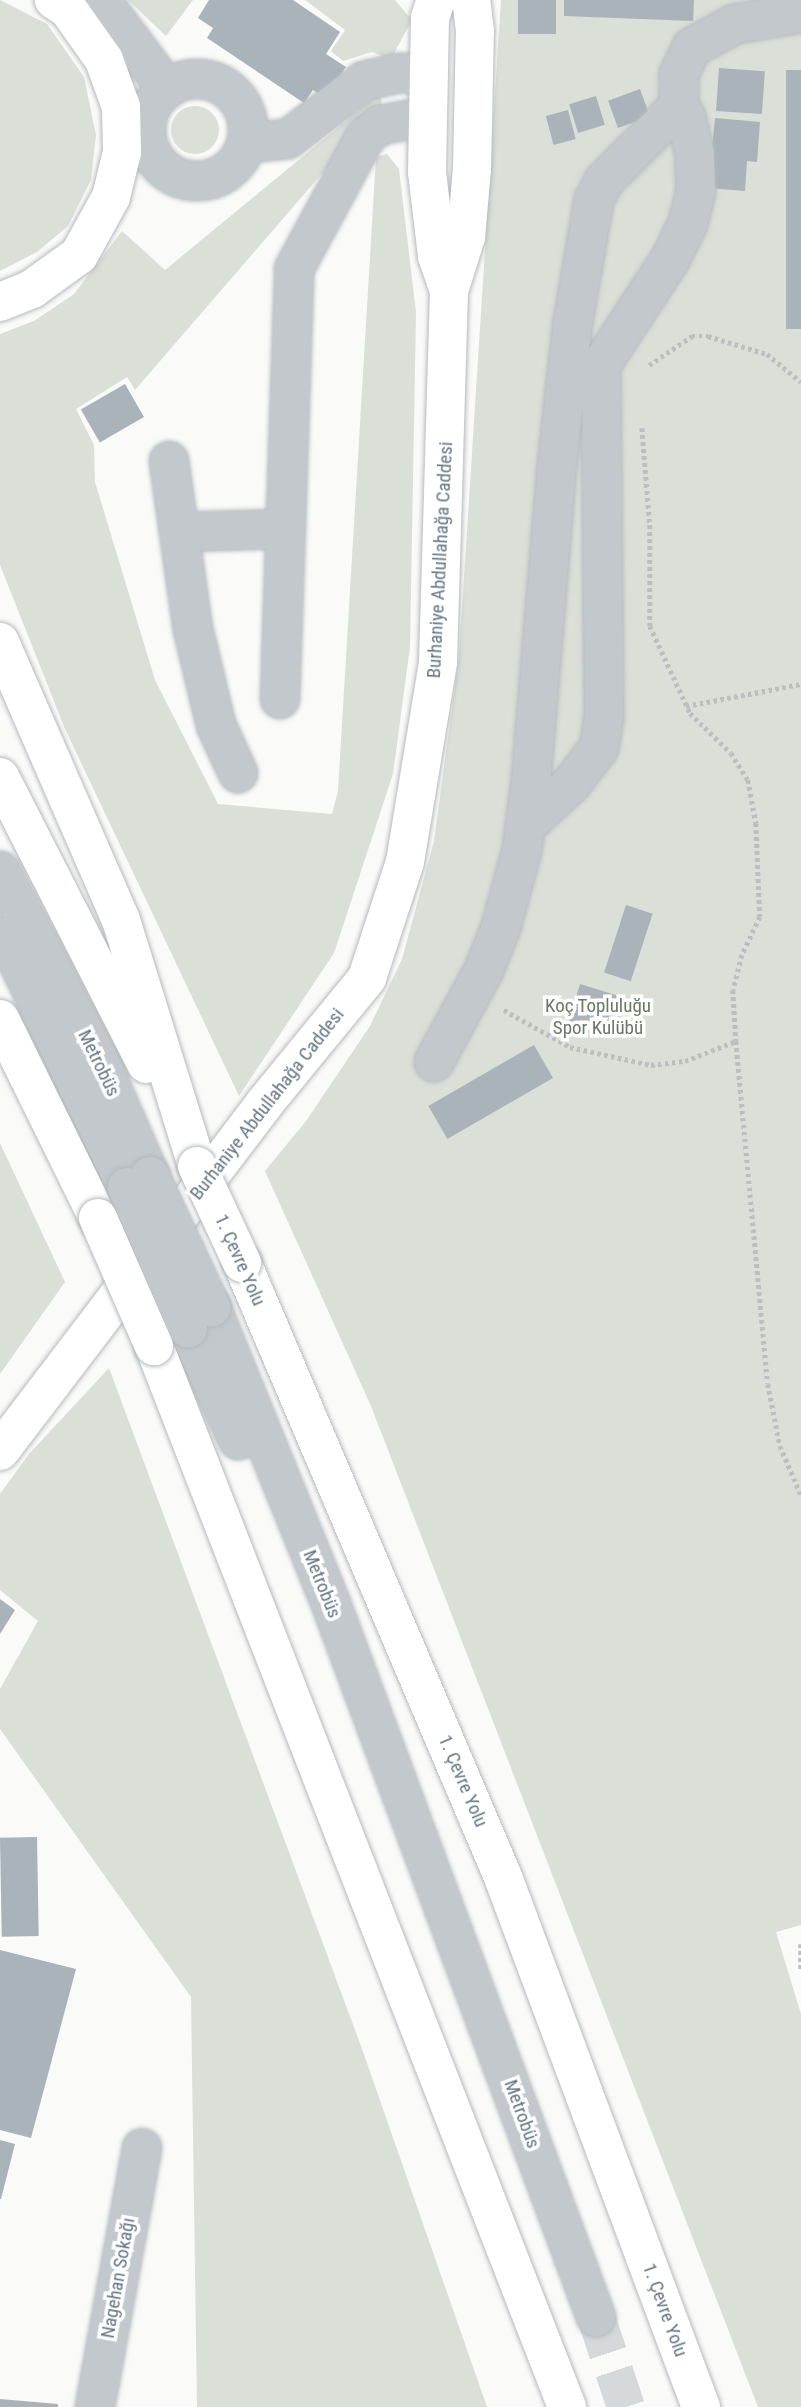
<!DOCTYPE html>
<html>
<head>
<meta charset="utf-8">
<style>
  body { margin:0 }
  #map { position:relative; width:801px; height:2407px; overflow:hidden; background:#fafaf8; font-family:"Roboto Condensed",sans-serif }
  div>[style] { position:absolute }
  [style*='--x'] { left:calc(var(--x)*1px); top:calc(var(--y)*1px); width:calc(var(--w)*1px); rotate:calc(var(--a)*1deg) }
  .green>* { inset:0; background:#dadfd7 }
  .round { border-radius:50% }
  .building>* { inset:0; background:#aab3b9; transform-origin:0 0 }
  .minor-tunnel>* { height:38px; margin-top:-19px; transform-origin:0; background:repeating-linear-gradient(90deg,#d5d9db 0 38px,transparent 0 57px) }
  .path>* { height:4.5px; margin-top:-2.25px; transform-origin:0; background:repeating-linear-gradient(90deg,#bbbfc2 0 3.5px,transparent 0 7px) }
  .roads { filter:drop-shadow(0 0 2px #b5babe) drop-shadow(0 0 2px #b5babe) }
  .minor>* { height:38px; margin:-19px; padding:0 19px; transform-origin:19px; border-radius:19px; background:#c3c8cc }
  .minor>.ring { margin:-19px; padding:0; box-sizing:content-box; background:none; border:38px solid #c3c8cc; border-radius:50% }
  .major>* { height:38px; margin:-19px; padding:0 19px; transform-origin:19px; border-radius:19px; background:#fff }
  .highway>* { height:38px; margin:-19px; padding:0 19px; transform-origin:19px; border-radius:19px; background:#fff }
  .bridges { filter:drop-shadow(0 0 2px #b4b9bd) drop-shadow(0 0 2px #b4b9bd) }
  .minor-bridge>* { height:38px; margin:-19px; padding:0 19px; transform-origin:19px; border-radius:19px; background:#c3c8cc }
  .highway-bridge>* { height:38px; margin:-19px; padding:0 19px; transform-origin:19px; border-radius:19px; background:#fff }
  span { translate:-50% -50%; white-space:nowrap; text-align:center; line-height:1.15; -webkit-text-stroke:7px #fff; paint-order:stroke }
  .street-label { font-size:19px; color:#657683 }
  .park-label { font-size:19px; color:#687a64 }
</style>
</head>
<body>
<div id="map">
  <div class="green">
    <div style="clip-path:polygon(0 0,47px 24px,84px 77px,96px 135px,91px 180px,68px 226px,37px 252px,0 271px)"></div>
    <div style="clip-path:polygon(128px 0,193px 0,166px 36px)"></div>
    <div style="clip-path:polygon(305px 0,395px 0,412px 20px,391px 59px,372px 52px,343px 61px,331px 51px,345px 30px)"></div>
    <div style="clip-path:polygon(501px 0,801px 0,801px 1925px,776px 1932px,801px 2014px,801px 2407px,758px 2407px,371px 1406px,265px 1171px,306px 1121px,370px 1026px,402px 959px,434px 841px,459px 656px)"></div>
    <div style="clip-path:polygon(380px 93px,382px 104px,135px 390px,127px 377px,76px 409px,94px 445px,95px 482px,155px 680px,218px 804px,332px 814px,338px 791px,376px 157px,387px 154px,399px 169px,416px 312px,410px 647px,393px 774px,334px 953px,239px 1096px,65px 729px,0 565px,0 334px,34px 321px,74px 294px,122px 231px,165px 270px)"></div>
    <div class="round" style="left:171px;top:106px;width:48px;height:48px"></div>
    <div style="clip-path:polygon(0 1143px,65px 1282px,0 1374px)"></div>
    <div style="clip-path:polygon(109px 1368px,361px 2046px,487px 2407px,197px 2407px,191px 1997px,0 1729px,0 1689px,38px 1621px,0 1590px,0 1494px,29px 1454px)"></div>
  </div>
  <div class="building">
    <div style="clip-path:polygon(209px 0,293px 0,340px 32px,326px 54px,346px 67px,325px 98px,313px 90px,304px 103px,207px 38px,213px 28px,198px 18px)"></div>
    <div style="left:518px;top:0;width:38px;height:34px"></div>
    <div style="clip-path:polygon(564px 0,694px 0,693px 21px,564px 16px)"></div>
    <div style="left:719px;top:68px;width:46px;height:43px;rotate:4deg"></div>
    <div style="left:786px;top:70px;width:15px;height:259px"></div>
    <div style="left:640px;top:89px;width:29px;height:34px;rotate:70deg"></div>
    <div style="left:596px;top:96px;width:30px;height:28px;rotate:73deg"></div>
    <div style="left:568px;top:110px;width:30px;height:23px;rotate:75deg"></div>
    <div style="clip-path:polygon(715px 118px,760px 122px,757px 162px,747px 161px,745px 191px,708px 188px)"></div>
    <div style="left:125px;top:384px;width:38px;height:51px;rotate:60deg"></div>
    <div style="left:626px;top:905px;width:28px;height:71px;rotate:18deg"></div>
    <div style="left:580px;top:984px;width:39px;height:39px;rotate:17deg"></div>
    <div style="left:534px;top:1045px;width:38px;height:122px;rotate:60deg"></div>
    <div style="clip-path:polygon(0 1599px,15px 1610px,0 1634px)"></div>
    <div style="left:37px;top:1837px;width:99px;height:37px;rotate:89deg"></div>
    <div style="clip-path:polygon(0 1950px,76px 1969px,31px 2138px,0 2130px)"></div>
    <div style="clip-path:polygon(0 2140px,15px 2144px,1px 2199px,0 2199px)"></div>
    <div style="clip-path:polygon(0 2399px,58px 2404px,58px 2407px,0 2407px)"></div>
  </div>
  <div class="minor-tunnel">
    <div style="--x:596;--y:2317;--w:95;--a:71.6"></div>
  </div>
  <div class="path">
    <div style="--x:649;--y:365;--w:52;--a:-34"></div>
    <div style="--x:692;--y:336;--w:16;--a:0"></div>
    <div style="--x:708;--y:336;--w:62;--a:17"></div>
    <div style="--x:767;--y:354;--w:44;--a:39.5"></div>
    <div style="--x:642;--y:428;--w:97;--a:85.3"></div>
    <div style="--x:650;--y:525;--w:101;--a:90"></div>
    <div style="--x:650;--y:626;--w:96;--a:65.3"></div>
    <div style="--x:690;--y:713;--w:57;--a:44.3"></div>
    <div style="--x:731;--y:753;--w:32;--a:58"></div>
    <div style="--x:748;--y:780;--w:44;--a:79.5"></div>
    <div style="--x:756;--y:823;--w:94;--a:87.6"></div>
    <div style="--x:760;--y:917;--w:42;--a:115.3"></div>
    <div style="--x:742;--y:955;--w:36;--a:104"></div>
    <div style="--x:733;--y:990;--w:51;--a:86.6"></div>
    <div style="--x:736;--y:1041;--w:344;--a:84.7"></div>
    <div style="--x:768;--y:1384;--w:63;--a:79"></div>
    <div style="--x:780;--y:1446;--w:53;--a:66.8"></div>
    <div style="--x:686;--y:706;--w:117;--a:-10.8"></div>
    <div style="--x:504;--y:1010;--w:76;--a:29.3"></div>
    <div style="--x:570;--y:1047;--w:83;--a:12.5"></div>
    <div style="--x:651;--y:1065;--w:34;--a:-7"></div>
    <div style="--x:685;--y:1061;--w:55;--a:-21.4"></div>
    <div style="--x:801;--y:1944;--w:26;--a:90"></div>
  </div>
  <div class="roads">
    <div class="minor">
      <div style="--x:101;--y:0;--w:111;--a:53.4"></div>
      <div class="ring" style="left:146px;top:79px;width:64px;height:64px"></div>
      <div style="--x:247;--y:143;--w:41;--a:-5.6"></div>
      <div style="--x:288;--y:139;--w:96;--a:-37.3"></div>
      <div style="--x:364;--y:81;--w:35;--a:-13"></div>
      <div style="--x:398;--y:73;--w:31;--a:2"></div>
      <div style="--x:169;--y:461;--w:170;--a:81.9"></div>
      <div style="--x:193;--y:629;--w:99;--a:76.5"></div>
      <div style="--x:216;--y:725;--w:53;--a:65.4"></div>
      <div style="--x:182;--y:532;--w:103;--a:-1.7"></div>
      <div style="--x:280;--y:699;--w:430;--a:-88.1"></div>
      <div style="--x:294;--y:269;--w:151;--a:-61.6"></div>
      <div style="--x:366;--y:136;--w:18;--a:-38"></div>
      <div style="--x:380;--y:125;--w:28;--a:-10"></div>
      <div style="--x:408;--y:120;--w:20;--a:9"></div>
      <div style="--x:526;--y:826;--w:63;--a:-43.1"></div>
      <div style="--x:572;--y:783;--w:44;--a:-52.4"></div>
      <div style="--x:599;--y:748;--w:33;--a:-81"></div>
      <div style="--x:604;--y:715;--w:350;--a:-90.5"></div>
      <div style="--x:601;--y:365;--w:128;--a:-56.8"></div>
      <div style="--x:671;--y:258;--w:39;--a:-64"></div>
      <div style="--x:688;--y:223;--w:32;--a:-76"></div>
      <div style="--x:696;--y:192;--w:38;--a:-92"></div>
      <div style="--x:695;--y:154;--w:38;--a:-104"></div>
      <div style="--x:686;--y:117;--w:13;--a:-122"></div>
      <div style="--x:0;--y:871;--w:228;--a:62.5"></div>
      <div style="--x:105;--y:1073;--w:112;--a:66.4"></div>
      <div style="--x:6;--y:937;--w:278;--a:64.2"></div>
      <div style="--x:434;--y:1062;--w:105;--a:-61.5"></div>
      <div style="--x:484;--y:970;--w:46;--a:-68.4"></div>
      <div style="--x:501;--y:927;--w:80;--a:-74.7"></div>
      <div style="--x:522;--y:850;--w:69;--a:-82.5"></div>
      <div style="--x:531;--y:782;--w:308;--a:-85.3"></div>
      <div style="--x:556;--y:475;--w:154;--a:-83.7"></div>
      <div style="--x:573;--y:322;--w:124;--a:-80.2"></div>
      <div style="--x:594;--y:200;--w:20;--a:-63"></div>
      <div style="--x:603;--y:182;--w:107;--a:-45"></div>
      <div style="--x:679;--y:106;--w:32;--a:-90"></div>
      <div style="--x:679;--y:74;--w:30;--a:-64"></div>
      <div style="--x:692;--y:47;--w:49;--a:-28.1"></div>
      <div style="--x:735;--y:24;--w:67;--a:-9.5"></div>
      <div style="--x:211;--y:1307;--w:320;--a:68"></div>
      <div style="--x:331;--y:1604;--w:761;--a:69.61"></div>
      <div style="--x:188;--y:1328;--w:123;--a:65.9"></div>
      <div style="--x:95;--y:2407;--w:263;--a:-79.7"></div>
    </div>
    <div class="major">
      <div style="--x:436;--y:0;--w:18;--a:109"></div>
      <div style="--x:430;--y:17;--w:155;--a:91.1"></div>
      <div style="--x:427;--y:172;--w:85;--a:83.2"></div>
      <div style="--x:437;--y:256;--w:37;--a:71"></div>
      <div style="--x:0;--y:1451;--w:436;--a:-52.7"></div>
      <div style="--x:264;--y:1104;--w:163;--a:-50.7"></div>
      <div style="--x:367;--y:978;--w:122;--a:-71.9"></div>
      <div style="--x:405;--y:862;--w:203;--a:-80.6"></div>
      <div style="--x:438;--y:662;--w:371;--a:-88.3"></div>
      <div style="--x:449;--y:291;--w:57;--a:-72.5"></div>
      <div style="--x:466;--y:237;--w:68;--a:-85"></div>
      <div style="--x:472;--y:169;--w:138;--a:-88.8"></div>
      <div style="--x:475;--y:31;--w:31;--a:-97"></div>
    </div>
    <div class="highway">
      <div style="--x:0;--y:302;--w:35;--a:-22"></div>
      <div style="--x:32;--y:289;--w:58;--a:-35.9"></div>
      <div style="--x:79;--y:255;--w:66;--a:-61.1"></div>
      <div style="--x:111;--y:197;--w:46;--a:-76.3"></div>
      <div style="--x:122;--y:152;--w:45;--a:-91.3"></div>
      <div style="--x:121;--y:107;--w:50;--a:-109.9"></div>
      <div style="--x:104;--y:60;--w:62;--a:-125.2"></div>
      <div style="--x:68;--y:9;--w:17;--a:-147"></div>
      <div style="--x:0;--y:642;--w:303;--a:66.5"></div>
      <div style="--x:121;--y:920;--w:257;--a:72.8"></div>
      <div style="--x:0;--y:777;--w:322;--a:63"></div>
      <div style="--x:0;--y:1019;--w:222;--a:63.8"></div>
      <div style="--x:242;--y:1263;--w:667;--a:66.97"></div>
      <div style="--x:503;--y:1877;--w:566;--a:69.52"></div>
      <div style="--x:154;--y:1346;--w:1139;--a:68.73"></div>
    </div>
  </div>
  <div class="bridges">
    <div class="minor-bridge">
      <div style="--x:150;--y:1176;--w:145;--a:65"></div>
      <div style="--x:127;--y:1187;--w:154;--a:66.6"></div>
    </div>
    <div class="highway-bridge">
      <div style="--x:197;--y:1166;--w:107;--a:65.1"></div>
      <div style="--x:98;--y:1218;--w:140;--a:66.4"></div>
    </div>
  </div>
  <div class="street-label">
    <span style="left:440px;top:560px;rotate:-87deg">Burhaniye Abdullahağa Caddesi</span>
    <span style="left:99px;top:1063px;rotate:64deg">Metrobüs</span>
    <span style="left:267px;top:1104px;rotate:-52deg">Burhaniye Abdullahağa Caddesi</span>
    <span style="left:240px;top:1260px;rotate:66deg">1. Çevre Yolu</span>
    <span style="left:322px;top:1584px;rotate:68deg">Metrobüs</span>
    <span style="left:463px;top:1781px;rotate:67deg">1. Çevre Yolu</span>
    <span style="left:522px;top:2114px;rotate:70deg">Metrobüs</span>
    <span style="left:118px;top:2278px;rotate:-80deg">Nagehan Sokağı</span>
    <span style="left:665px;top:2310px;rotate:70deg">1. Çevre Yolu</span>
  </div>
  <div class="park-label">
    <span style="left:598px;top:1017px">Koç Topluluğu<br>Spor Kulübü</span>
  </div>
</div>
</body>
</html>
